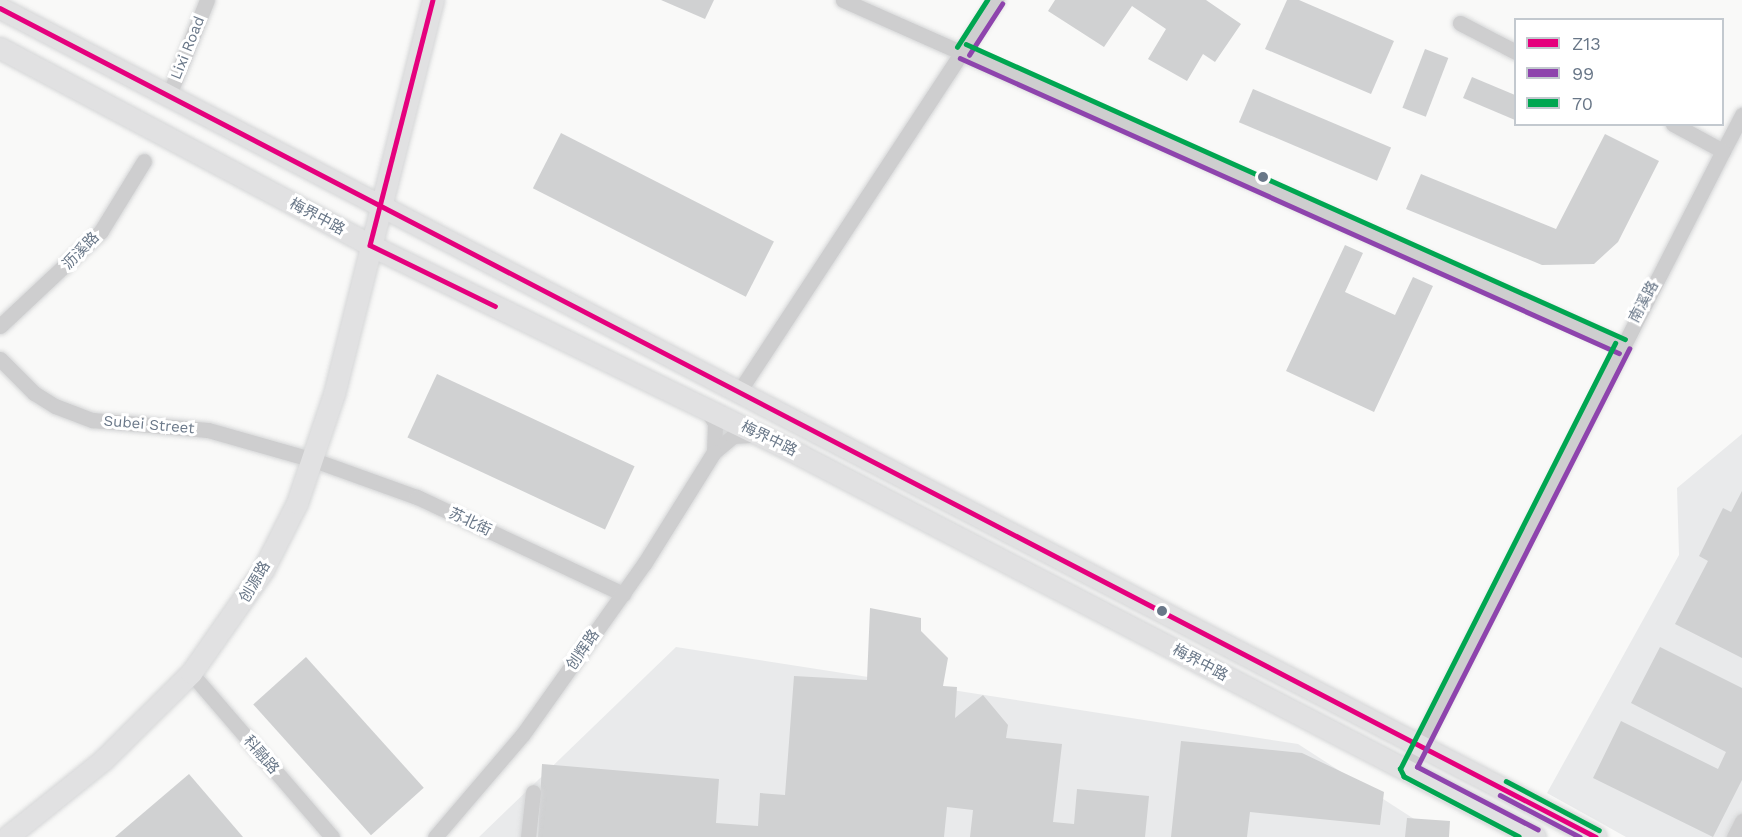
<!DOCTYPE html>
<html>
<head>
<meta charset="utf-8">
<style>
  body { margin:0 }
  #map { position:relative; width:1742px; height:837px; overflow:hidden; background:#f9f9f8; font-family:"Work Sans","Noto Sans SC",sans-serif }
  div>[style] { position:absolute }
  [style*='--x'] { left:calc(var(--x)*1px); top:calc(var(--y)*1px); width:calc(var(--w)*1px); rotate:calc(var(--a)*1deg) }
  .built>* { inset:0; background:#e9eaeb }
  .building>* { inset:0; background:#d0d1d2; transform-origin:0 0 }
  .roads { filter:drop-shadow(0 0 2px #d5d6d7) drop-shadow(0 0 2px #d5d6d7) }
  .street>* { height:15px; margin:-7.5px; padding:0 7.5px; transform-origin:7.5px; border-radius:7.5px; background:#cececf }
  .secondary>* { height:21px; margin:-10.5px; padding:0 10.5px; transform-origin:10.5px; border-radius:10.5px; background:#e1e1e2 }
  .bus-1>* { height:4.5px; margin:-2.25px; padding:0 2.25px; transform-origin:2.25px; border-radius:2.25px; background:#e5007d }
  .bus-2>* { height:4.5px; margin:-2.25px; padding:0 2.25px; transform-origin:2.25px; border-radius:2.25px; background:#8e44ad }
  .bus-3>* { height:4.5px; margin:-2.25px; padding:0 2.25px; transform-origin:2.25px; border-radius:2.25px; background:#00a651 }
  .dots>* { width:16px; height:16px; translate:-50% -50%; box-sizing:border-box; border:3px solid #fff; border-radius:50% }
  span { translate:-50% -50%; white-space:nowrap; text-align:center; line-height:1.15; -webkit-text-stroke:6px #fff; paint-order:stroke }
  .street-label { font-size:15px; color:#697788 }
  .legend { position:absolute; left:1514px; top:18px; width:210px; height:108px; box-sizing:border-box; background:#fff; border:2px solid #c3c9cf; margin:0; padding:8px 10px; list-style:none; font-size:18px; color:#697788 }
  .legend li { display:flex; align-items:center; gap:12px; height:30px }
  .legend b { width:30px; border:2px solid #c3c9cf }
</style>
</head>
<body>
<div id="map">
  <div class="built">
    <div style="clip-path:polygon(1742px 434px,1742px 837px,1626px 837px,1547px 793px,1679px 555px,1677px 488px)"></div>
    <div style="clip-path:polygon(676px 647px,1298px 744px,1442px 837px,479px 837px)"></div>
  </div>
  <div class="building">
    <div style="clip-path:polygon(661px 0,714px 0,705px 19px)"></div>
    <div style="clip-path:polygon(1055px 0,1206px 0,1241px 24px,1215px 62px,1203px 54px,1187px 81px,1148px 59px,1166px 29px,1132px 6px,1104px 47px,1048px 11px)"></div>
    <div style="clip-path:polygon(1287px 0,1299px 0,1394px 41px,1371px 94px,1265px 49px)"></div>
    <div style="left:1425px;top:49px;width:25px;height:63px;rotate:21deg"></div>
    <div style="clip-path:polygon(1472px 77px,1515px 95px,1515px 120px,1463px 98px)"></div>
    <div style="left:1253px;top:89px;width:150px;height:36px;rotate:23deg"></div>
    <div style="left:561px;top:133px;width:239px;height:62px;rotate:27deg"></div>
    <div style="clip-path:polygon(1605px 134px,1659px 161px,1618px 242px,1594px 264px,1542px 265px,1406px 209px,1421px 174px,1556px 229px)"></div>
    <div style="clip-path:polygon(1345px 245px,1363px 253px,1345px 292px,1395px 315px,1413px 277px,1433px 286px,1374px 412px,1286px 371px)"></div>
    <div style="left:437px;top:374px;width:218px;height:70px;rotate:25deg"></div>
    <div style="clip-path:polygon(1742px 491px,1742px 658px,1675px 624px,1708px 561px,1699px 556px,1723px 508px,1731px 512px)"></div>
    <div style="clip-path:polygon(870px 608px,921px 618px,921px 631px,948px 658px,943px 686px,957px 687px,955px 718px,983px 695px,1008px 725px,1006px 738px,1062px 744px,1053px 822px,1074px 824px,1077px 789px,1149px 796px,1145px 837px,970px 837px,973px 810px,947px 807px,944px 837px,538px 837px,542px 764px,719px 779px,716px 823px,758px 826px,760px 793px,785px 795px,794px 676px,867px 680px)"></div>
    <div style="clip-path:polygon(1660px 647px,1742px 688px,1742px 780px,1713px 837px,1593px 778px,1621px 721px,1718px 769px,1726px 752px,1631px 703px)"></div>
    <div style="left:306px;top:657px;width:176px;height:71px;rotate:48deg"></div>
    <div style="clip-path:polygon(1181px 741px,1302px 753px,1384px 792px,1380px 825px,1250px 812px,1247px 837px,1171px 837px)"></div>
    <div style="clip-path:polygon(189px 774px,243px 837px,115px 837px)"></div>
    <div style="clip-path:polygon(1407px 818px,1450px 821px,1449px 837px,1405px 837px)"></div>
  </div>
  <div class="roads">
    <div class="street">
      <div style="--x:843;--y:0;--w:852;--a:23.95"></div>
      <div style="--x:1460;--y:23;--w:63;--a:27.4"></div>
      <div style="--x:169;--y:95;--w:102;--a:-68.2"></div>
      <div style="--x:1723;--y:151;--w:41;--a:-62.2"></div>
      <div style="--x:0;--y:326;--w:139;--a:-43.2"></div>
      <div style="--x:101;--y:231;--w:82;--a:-58.4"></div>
      <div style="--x:0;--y:359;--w:48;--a:45"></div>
      <div style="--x:34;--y:393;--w:25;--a:32"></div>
      <div style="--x:55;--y:406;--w:40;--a:21"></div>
      <div style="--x:92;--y:420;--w:116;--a:4.9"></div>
      <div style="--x:208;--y:430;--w:110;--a:15.8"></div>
      <div style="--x:314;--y:460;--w:109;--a:19.8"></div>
      <div style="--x:417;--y:497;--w:228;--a:25.2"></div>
      <div style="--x:740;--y:390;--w:467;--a:-56.7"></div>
      <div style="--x:706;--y:409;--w:17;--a:57"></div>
      <div style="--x:715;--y:423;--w:29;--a:92"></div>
      <div style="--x:714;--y:452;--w:25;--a:-40"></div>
      <div style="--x:733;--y:436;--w:22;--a:-3"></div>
      <div style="--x:191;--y:673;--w:216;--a:49.3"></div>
      <div style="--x:1407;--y:770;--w:695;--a:-62.96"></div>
      <div style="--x:1723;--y:151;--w:57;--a:-151.6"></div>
      <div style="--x:435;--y:837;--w:135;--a:-49.5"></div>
      <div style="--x:523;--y:734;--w:209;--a:-54.6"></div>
      <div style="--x:644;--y:564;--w:132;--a:-58"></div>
      <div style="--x:528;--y:837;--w:45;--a:-83.7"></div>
      <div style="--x:1734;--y:837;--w:18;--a:-63"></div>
    </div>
    <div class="secondary">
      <div style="--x:0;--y:8;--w:1798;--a:27.45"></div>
      <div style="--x:0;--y:48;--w:419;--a:28"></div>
      <div style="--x:370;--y:245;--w:479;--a:26"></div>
      <div style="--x:800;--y:455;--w:828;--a:27.46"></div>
      <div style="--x:7;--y:837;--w:123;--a:-38.7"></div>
      <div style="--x:103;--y:760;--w:124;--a:-44.7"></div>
      <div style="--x:191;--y:673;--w:126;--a:-55"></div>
      <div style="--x:263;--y:570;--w:75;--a:-63.1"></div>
      <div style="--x:297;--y:503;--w:115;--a:-71.3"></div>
      <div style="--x:334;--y:394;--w:406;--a:-75.9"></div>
    </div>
  </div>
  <div class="bus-1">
    <div style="--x:433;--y:0;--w:253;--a:104.4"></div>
    <div style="--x:370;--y:245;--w:139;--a:26"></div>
    <div style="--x:0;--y:8;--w:1798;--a:27.45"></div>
  </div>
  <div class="bus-2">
    <div style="--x:969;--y:55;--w:61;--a:-57.1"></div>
    <div style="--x:960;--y:58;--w:722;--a:24.12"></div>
    <div style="--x:1500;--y:795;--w:90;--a:27.7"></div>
    <div style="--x:1538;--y:830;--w:136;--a:-152.5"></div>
    <div style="--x:1417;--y:767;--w:469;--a:-63.1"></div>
  </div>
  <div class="bus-3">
    <div style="--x:966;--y:44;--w:722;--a:24.12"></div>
    <div style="--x:957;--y:47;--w:56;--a:-57.4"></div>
    <div style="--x:1506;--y:781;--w:105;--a:27.8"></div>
    <div style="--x:1519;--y:837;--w:130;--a:-152.4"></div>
    <div style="--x:1404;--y:777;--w:9;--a:-117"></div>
    <div style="--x:1400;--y:769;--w:477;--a:-63.2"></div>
  </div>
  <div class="dots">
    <div style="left:1263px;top:177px;background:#697788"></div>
    <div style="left:1162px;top:611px;background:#697788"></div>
  </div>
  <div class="street-label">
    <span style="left:188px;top:48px;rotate:-68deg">Lixi Road</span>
    <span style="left:317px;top:217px;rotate:28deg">梅界中路</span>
    <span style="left:81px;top:251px;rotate:-46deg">沥溪路</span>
    <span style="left:1644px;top:302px;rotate:-62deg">南溪路</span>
    <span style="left:149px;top:425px;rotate:5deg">Subei Street</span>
    <span style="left:769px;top:439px;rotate:26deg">梅界中路</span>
    <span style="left:470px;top:522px;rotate:25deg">苏北街</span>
    <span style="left:255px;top:582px;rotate:-59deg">创源路</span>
    <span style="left:583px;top:650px;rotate:-55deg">创辉路</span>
    <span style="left:1200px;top:663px;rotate:28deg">梅界中路</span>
    <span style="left:261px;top:755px;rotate:49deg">科融路</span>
  </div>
  <ul class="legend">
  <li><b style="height:8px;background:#e5007d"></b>Z13</li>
  <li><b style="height:8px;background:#8e44ad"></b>99</li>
  <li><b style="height:8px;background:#00a651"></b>70</li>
  </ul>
</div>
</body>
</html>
